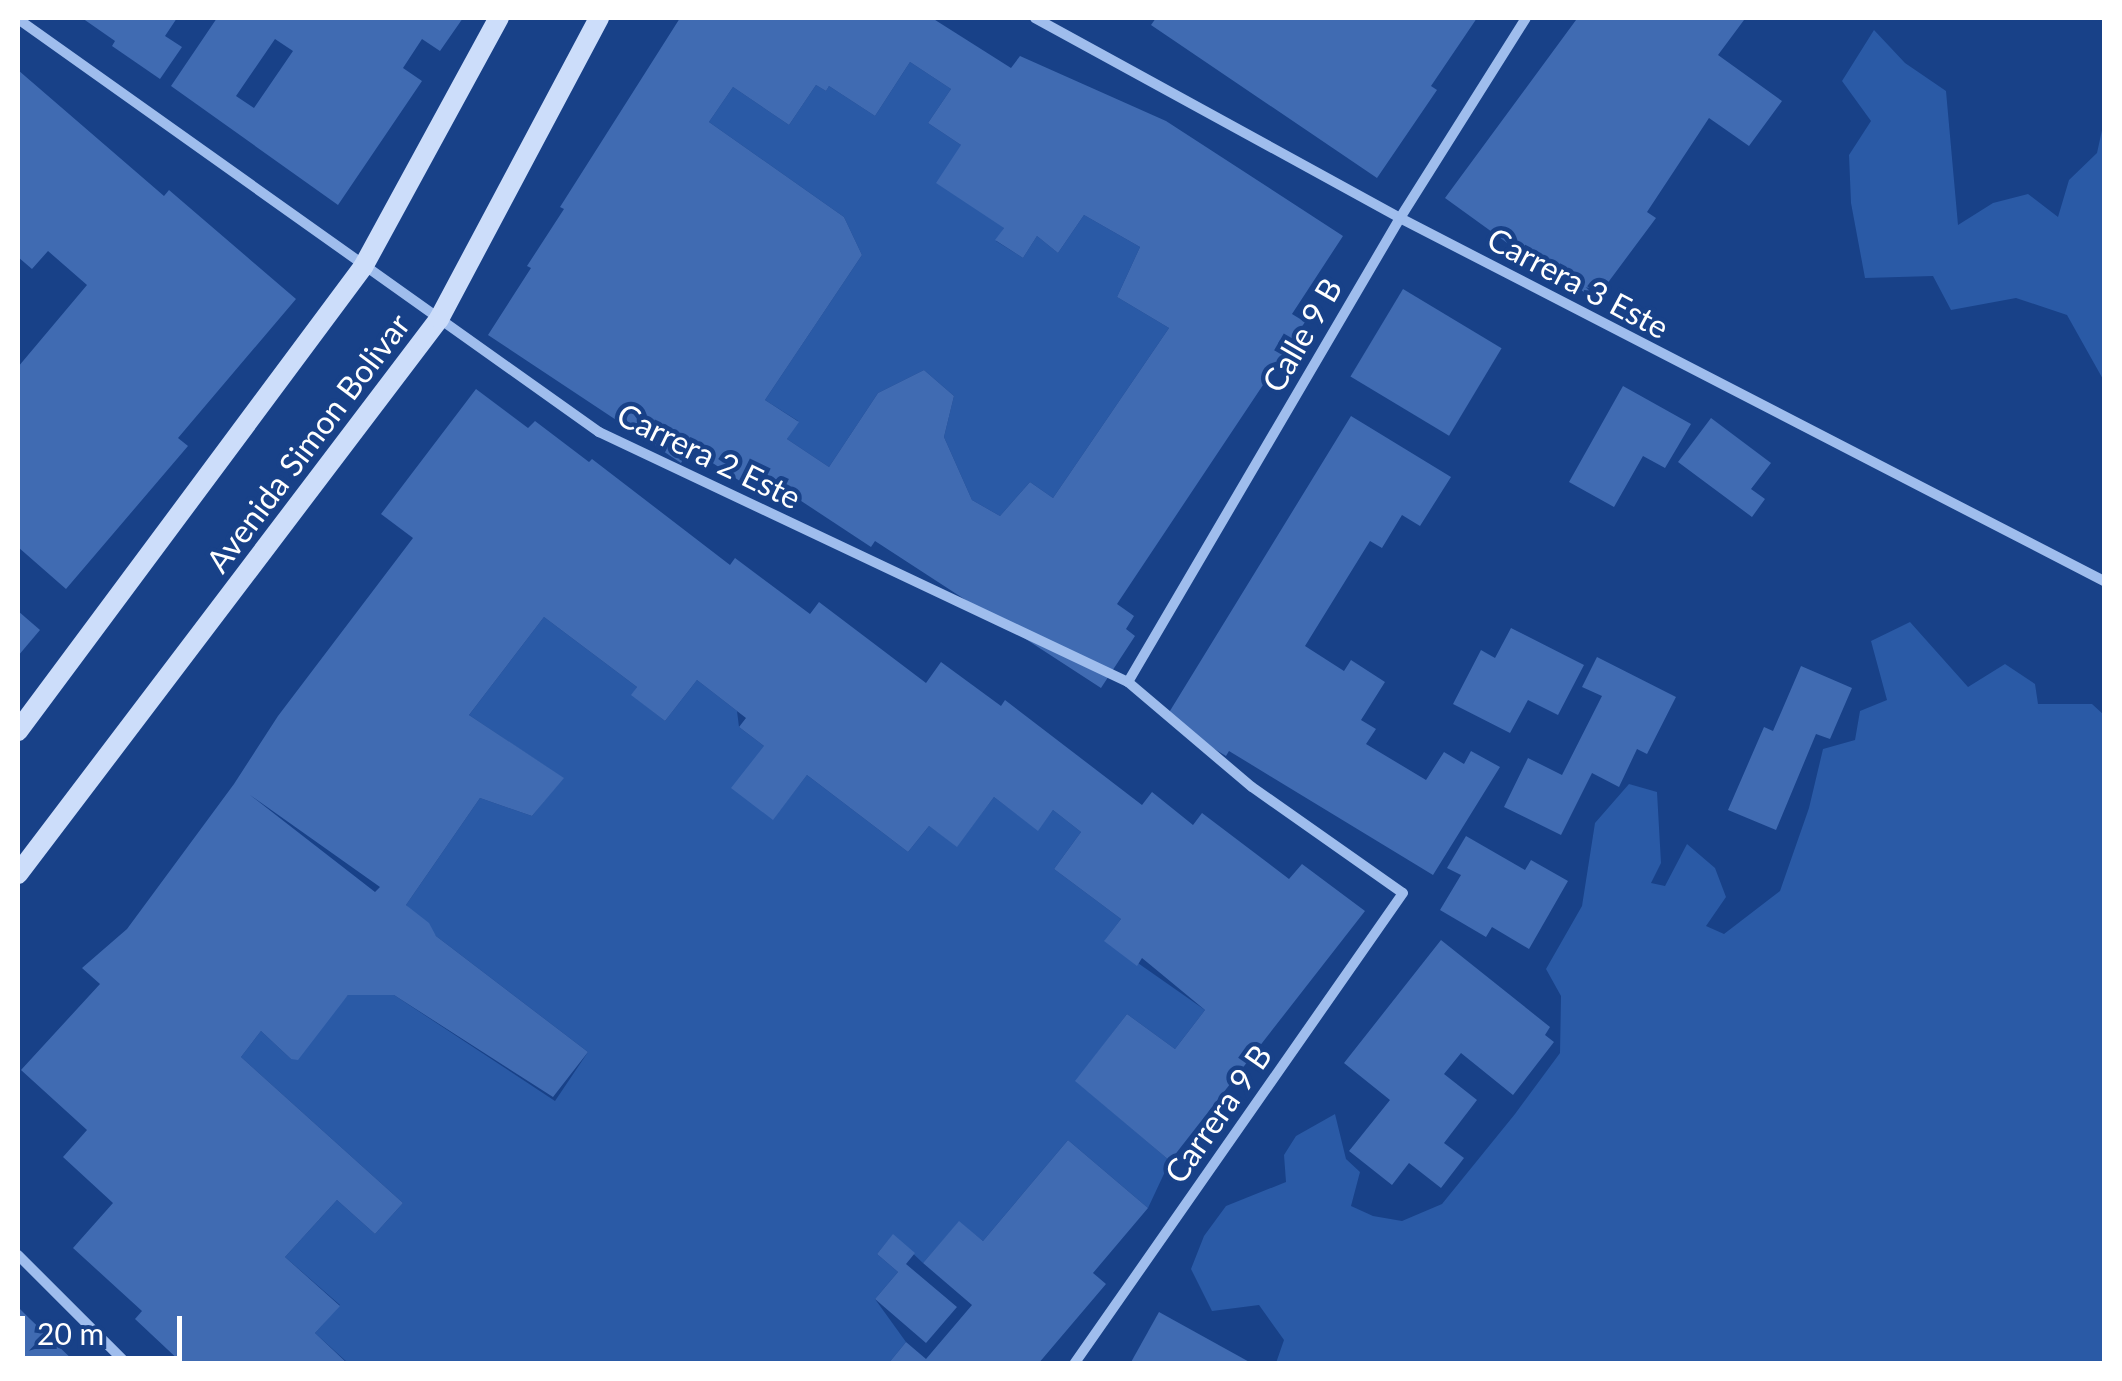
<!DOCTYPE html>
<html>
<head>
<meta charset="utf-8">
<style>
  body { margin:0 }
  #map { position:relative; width:2122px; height:1381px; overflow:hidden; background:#184188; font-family:Lato,sans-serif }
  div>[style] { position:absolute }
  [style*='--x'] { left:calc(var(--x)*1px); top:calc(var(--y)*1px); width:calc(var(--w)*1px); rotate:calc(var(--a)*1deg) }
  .green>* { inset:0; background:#2a5aa6 }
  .building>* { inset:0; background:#406bb2; transform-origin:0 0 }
  .minor>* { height:10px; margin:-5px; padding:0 5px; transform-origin:5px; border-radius:5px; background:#9fbded }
  .secondary>* { height:20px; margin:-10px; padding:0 10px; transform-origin:10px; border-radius:10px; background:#ccddfa }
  span { translate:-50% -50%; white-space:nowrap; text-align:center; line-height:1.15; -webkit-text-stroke:9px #184188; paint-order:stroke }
  .street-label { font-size:32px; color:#fff }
  .frame { position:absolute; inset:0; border:20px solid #fff; pointer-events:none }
  .scale { position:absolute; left:20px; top:1316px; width:162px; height:45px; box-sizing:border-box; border:5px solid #fff; border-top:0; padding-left:12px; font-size:30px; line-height:35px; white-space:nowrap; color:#fff; -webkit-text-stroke:8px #184188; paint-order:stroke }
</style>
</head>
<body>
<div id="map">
  <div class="green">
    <div style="clip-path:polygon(1874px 30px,1905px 63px,1946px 91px,1958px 225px,1993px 203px,2028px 194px,2058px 217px,2069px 180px,2097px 153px,2104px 121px,2104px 381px,2067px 315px,2016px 298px,1951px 310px,1933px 276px,1865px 278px,1851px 203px,1849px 155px,1871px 121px,1842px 81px)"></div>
    <div style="clip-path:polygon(910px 62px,951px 89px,928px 123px,961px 145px,1004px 228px,996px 241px,1023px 258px,1037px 236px,1058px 253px,1084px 215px,1140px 247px,1117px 297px,1169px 328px,1053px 498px,1030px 482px,1000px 516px,972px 500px,944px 437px,954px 396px,924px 370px,878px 393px,829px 467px,787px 439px,798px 421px,765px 400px,862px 255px,844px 217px,709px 122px,733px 87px,789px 125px,816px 85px,826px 91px,829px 86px,875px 116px)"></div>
    <div style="clip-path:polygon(544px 617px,637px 687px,632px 695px,665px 721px,697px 680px,737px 711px,739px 727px,764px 746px,773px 819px,807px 775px,908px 852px,929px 826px,957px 846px,994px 797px,1038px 830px,1053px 810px,1081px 832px,1054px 869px,1121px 919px,1105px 940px,1205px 1010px,1175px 1049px,1127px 1014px,1076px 1081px,1170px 1161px,1148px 1208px,1068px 1140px,983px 1241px,959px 1222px,923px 1263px,893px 1235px,877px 1254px,898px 1272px,875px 1299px,906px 1342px,888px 1364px,348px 1363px,315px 1333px,340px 1305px,285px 1257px,337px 1200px,375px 1234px,403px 1203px,241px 1057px,261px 1031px,291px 1059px,348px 995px,394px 995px,555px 1101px,588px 1052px,436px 936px,406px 905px,480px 798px,532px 816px,563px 778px,469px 715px)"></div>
    <div style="clip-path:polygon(1910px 622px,1968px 687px,2005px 664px,2035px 684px,2038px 704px,2092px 704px,2104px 715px,2104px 1363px,1276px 1363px,1284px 1340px,1259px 1305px,1212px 1311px,1191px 1269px,1204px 1236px,1226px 1206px,1286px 1182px,1284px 1155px,1296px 1136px,1335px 1114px,1346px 1159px,1360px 1172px,1351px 1206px,1373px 1216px,1402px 1221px,1442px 1204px,1515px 1114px,1560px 1053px,1561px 996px,1546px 969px,1582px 906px,1595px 823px,1629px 784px,1657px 792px,1661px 863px,1651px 883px,1665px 886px,1687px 844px,1715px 868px,1726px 897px,1706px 926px,1724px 934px,1780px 891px,1809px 808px,1823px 749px,1855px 740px,1860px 711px,1887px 700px,1871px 641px)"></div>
  </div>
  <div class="building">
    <div style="clip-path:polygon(82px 18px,177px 18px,165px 36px,182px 47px,160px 79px,112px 46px,115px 41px)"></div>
    <div style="clip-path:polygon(evenodd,217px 18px,463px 18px,440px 51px,422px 39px,403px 68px,422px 81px,338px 205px,171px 86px,217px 18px,275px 39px,293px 51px,254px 108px,236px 96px,275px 39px)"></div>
    <div style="clip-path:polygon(evenodd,680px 18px,932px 18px,1011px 68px,1020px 56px,1166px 121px,1343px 236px,1292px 314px,1305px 322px,1117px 604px,1134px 616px,1126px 629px,1135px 636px,1101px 688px,875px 541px,871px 547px,783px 489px,773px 503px,690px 448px,681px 463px,488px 335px,531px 268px,527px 266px,564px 209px,560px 207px,680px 18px,910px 62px,951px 89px,928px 123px,961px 145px,936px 183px,1004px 228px,995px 240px,1023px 258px,1037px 236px,1058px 253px,1084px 215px,1140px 247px,1117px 297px,1169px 328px,1053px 498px,1030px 482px,1000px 516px,972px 500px,944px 437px,954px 396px,924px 370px,878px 393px,829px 467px,787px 439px,799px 422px,765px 400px,862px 255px,844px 217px,709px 122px,733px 87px,789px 125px,816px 85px,826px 91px,829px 86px,875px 116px,910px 62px)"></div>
    <div style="clip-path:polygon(1156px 18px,1292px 20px,1477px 18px,1431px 86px,1437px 90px,1377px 178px,1151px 25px)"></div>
    <div style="clip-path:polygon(1573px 18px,1740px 18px,1744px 20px,1718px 55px,1782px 101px,1749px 146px,1709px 118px,1647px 212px,1656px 218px,1595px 300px,1556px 272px,1553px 276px,1445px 198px,1576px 20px)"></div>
    <div style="clip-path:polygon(18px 70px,164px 196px,169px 190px,296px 299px,178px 438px,188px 446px,66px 589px,18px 547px,18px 367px,87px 285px,48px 251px,32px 269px,18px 257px)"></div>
    <div style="left:1403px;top:289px;width:115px;height:102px;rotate:31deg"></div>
    <div style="clip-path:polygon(1623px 386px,1691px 424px,1665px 468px,1643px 456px,1614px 507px,1569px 482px)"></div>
    <div style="clip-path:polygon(evenodd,476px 389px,528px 428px,535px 421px,589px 462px,592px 459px,730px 565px,735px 558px,810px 614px,819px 602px,926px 683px,941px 662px,1001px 706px,1005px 700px,1142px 805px,1152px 792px,1193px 825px,1202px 813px,1289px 879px,1302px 864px,1365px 911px,1170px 1161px,1075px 1081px,1127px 1014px,1175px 1049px,1205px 1010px,1142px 958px,1137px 966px,1104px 941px,1121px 919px,1054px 869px,1081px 832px,1053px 810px,1038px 831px,994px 797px,957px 847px,929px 826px,908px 852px,807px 775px,773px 820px,731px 788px,764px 746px,739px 727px,746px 718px,697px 680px,665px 721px,631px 695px,637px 687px,544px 617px,469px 715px,564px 778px,532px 816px,480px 798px,406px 905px,429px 923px,436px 936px,588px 1052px,553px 1097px,394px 995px,348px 995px,298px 1060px,291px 1059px,261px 1031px,241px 1057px,403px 1203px,375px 1234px,337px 1200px,285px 1257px,340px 1306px,315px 1333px,348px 1364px,183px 1364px,135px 1319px,142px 1311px,73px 1248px,113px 1203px,63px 1157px,87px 1130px,21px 1070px,100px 984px,82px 968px,127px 929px,234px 784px,278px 716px,413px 538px,381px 514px,476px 389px,250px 795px,380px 887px,375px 892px,250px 795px)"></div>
    <div style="clip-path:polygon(1351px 416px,1451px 477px,1420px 526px,1402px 515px,1382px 548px,1370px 541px,1305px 646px,1344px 671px,1351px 660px,1385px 682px,1361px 720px,1376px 729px,1366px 744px,1426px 780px,1444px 752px,1464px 764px,1471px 751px,1500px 767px,1433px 875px,1229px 751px,1226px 756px,1165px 719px)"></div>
    <div style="clip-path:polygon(1711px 418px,1771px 463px,1751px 489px,1765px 499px,1752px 517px,1678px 462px)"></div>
    <div style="clip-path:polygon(18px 611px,40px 630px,18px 656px)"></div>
    <div style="clip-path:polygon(1511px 628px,1584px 665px,1558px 715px,1528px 700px,1510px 733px,1453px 704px,1481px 650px,1495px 658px)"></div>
    <div style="clip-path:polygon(1597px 657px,1676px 697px,1647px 754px,1637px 749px,1619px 787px,1592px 773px,1561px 835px,1504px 807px,1528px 758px,1562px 775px,1602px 696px,1582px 687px)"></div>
    <div style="clip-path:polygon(1801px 666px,1852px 688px,1830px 739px,1816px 734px,1776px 830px,1728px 810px,1764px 727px,1773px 731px)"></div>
    <div style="clip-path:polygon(1466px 836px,1525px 870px,1531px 860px,1568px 881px,1529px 949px,1492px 927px,1486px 937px,1440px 910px,1461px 875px,1447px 868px)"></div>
    <div style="clip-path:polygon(1441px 940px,1550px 1027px,1545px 1035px,1554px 1042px,1513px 1095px,1461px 1053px,1444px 1074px,1477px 1100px,1444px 1143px,1464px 1158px,1441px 1188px,1409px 1163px,1392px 1185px,1349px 1151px,1390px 1100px,1344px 1063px)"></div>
    <div style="clip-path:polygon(1068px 1140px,1148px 1208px,1093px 1273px,1106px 1284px,1038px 1364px,888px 1364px,906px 1342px,926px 1359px,972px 1305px,923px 1263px,959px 1221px,983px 1241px)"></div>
    <div style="clip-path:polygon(893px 1234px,915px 1253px,906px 1264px,957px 1307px,926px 1343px,875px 1299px,898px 1272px,877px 1254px)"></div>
    <div style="clip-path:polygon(18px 1307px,30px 1319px,77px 1364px,18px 1364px)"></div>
    <div style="clip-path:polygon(1159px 1312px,1253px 1364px,1130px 1364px)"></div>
  </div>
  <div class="minor">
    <div style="--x:1035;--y:18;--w:416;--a:28.7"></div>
    <div style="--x:1400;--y:218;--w:792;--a:27.28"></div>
    <div style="--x:18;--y:19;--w:713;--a:35.41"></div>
    <div style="--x:599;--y:432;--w:585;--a:25.29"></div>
    <div style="--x:1128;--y:682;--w:162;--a:40.3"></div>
    <div style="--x:1252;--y:787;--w:184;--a:35.1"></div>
    <div style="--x:1403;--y:893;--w:575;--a:124.93"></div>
    <div style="--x:1128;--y:682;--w:538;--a:-59.62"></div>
    <div style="--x:1400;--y:218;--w:236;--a:-57.8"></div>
    <div style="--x:18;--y:1255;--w:154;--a:45"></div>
  </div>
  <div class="secondary">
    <div style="--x:18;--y:731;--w:578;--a:-53.37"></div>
    <div style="--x:363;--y:267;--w:284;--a:-61.4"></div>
    <div style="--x:18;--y:874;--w:697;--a:-52.82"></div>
    <div style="--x:439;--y:319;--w:341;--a:-62"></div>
  </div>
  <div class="street-label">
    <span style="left:1578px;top:283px;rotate:28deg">Carrera 3 Este</span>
    <span style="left:1302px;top:335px;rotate:-60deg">Calle 9 B</span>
    <span style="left:308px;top:443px;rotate:-53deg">Avenida Simon Bolivar</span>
    <span style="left:709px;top:456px;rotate:26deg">Carrera 2 Este</span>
    <span style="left:1218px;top:1114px;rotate:-55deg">Carrera 9 B</span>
  </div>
  <div class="frame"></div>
  <div class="scale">20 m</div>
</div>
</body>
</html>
